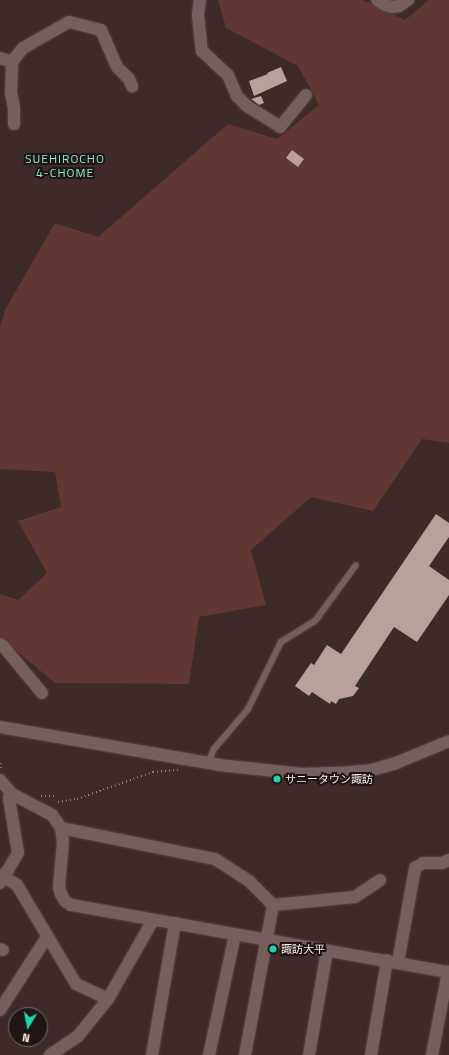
<!DOCTYPE html>
<html>
<head>
<meta charset="utf-8">
<style>
  body { margin:0 }
  #map { position:relative; width:449px; height:1055px; overflow:hidden; background:#3e2a28; font-family:"Titillium Web","Noto Sans JP",sans-serif }
  div>[style] { position:absolute }
  [style*='--x'] { left:calc(var(--x)*1px); top:calc(var(--y)*1px); width:calc(var(--w)*1px); rotate:calc(var(--a)*1deg) }
  .green>* { inset:0; background:#613734 }
  .building>* { inset:0; background:#baa09d; transform-origin:0 0 }
  .path>* { height:2px; margin-top:-1px; transform-origin:0; background:repeating-linear-gradient(90deg,#907f7d 0 1px,transparent 0 4px) }
  .roads { filter:drop-shadow(0 0 1px #574645) drop-shadow(0 0 1px #574645) }
  .service>* { height:6px; margin:-3px; padding:0 3px; transform-origin:3px; border-radius:3px; background:#755e5c }
  .minor>* { height:12px; margin:-6px; padding:0 6px; transform-origin:6px; border-radius:6px; background:#755e5c }
  .tertiary>* { height:12px; margin:-6px; padding:0 6px; transform-origin:6px; border-radius:6px; background:#755e5c }
  .dots>* { width:11px; height:11px; translate:-50% -50%; box-sizing:border-box; border:2px solid #1e1514; border-radius:50% }
  span { translate:-50% -50%; white-space:nowrap; text-align:center; line-height:1.15; -webkit-text-stroke:4px #1e1514; paint-order:stroke }
  .poi-label { font-size:11px; color:#f9ebea }
  .left { translate:0 -50%; text-align:left }
  .neighbourhood-label { font-size:12px; color:#8becd1; letter-spacing:1px }
  .north { position:absolute; left:8px; top:1007px; width:40px; height:40px; box-sizing:border-box; background:#1e1514; border:1px solid #766b6a; border-radius:50%; rotate:190deg; font-size:11px; font-weight:700; line-height:16px; text-align:center; color:#f9ebea }
  .north::after { content:''; display:block; margin:auto; width:14px; height:18px; background:#1dd5b1; clip-path:polygon(50% 0,100% 100%,50% 72%,0 100%) }
</style>
</head>
<body>
<div id="map">
  <div class="green">
    <div style="clip-path:polygon(218px 0,362px 0,405px 20px,429px 0,449px 0,449px 443px,422px 439px,373px 511px,311px 497px,251px 550px,266px 605px,199px 617px,189px 684px,55px 683px,0 637px,0 594px,18px 600px,47px 573px,18px 521px,61px 507px,55px 472px,0 469px,0 326px,6px 308px,55px 223px,98px 237px,228px 124px,277px 139px,319px 105px,298px 66px,226px 28px)"></div>
  </div>
  <div class="building">
    <div style="clip-path:polygon(281px 67px,287px 81px,254px 96px,249px 81px,268px 74px,267px 73px)"></div>
    <div style="clip-path:polygon(261px 96px,264px 103px,259px 105px,251px 99px)"></div>
    <div style="left:292px;top:150px;width:15px;height:10px;rotate:37deg"></div>
    <div style="clip-path:polygon(436px 514px,449px 523px,449px 537px,429px 566px,449px 580px,449px 595px,417px 642px,394px 627px,355px 686px,359px 688px,353px 696px,339px 699px,336px 704px,331px 701px,330px 704px,312px 692px,309px 696px,295px 686px,311px 663px,314px 665px,327px 645px,341px 654px)"></div>
  </div>
  <div class="path">
    <div style="--x:0;--y:763;--w:6;--a:72"></div>
    <div style="--x:41;--y:796;--w:14;--a:0"></div>
    <div style="--x:58;--y:802;--w:19;--a:-9"></div>
    <div style="--x:77;--y:799;--w:81;--a:-19.6"></div>
    <div style="--x:153;--y:772;--w:25;--a:-5"></div>
  </div>
  <div class="roads">
    <div class="service">
      <div style="--x:208;--y:763;--w:15;--a:-67"></div>
      <div style="--x:214;--y:749;--w:52;--a:-49.6"></div>
      <div style="--x:248;--y:709;--w:75;--a:-63.8"></div>
      <div style="--x:281;--y:642;--w:40;--a:-32"></div>
      <div style="--x:315;--y:621;--w:69;--a:-53.8"></div>
    </div>
    <div class="minor">
      <div style="--x:200;--y:0;--w:15;--a:98"></div>
      <div style="--x:198;--y:15;--w:36;--a:84"></div>
      <div style="--x:202;--y:51;--w:35;--a:43"></div>
      <div style="--x:228;--y:75;--w:23;--a:67"></div>
      <div style="--x:237;--y:96;--w:14;--a:45"></div>
      <div style="--x:247;--y:106;--w:39;--a:32"></div>
      <div style="--x:280;--y:127;--w:41;--a:-50.9"></div>
      <div style="--x:377;--y:0;--w:9;--a:32"></div>
      <div style="--x:385;--y:5;--w:7;--a:16"></div>
      <div style="--x:392;--y:7;--w:7;--a:-8"></div>
      <div style="--x:399;--y:6;--w:11;--a:-34"></div>
      <div style="--x:0;--y:58;--w:13;--a:18"></div>
      <div style="--x:14;--y:124;--w:16;--a:-90"></div>
      <div style="--x:14;--y:108;--w:15;--a:-101"></div>
      <div style="--x:11;--y:93;--w:31;--a:-88"></div>
      <div style="--x:12;--y:62;--w:18;--a:-52"></div>
      <div style="--x:23;--y:48;--w:53;--a:-29.5"></div>
      <div style="--x:69;--y:22;--w:33;--a:14"></div>
      <div style="--x:101;--y:30;--w:40;--a:66.6"></div>
      <div style="--x:117;--y:67;--w:17;--a:45"></div>
      <div style="--x:129;--y:79;--w:8;--a:67"></div>
      <div style="--x:0;--y:644;--w:4;--a:34"></div>
      <div style="--x:3;--y:646;--w:61;--a:50.3"></div>
      <div style="--x:61;--y:828;--w:157;--a:11.4"></div>
      <div style="--x:215;--y:859;--w:40;--a:32.9"></div>
      <div style="--x:249;--y:881;--w:34;--a:45"></div>
      <div style="--x:0;--y:875;--w:20;--a:30"></div>
      <div style="--x:17;--y:885;--w:115;--a:59.2"></div>
      <div style="--x:76;--y:984;--w:35;--a:25"></div>
      <div style="--x:0;--y:883;--w:35;--a:-59"></div>
      <div style="--x:18;--y:853;--w:56;--a:-99.3"></div>
      <div style="--x:9;--y:798;--w:5;--a:-53"></div>
      <div style="--x:0;--y:949;--w:3;--a:18"></div>
      <div style="--x:398;--y:962;--w:96;--a:-79.7"></div>
      <div style="--x:415;--y:868;--w:9;--a:-32"></div>
      <div style="--x:423;--y:863;--w:19;--a:0"></div>
      <div style="--x:442;--y:863;--w:8;--a:-23"></div>
      <div style="--x:0;--y:1010;--w:87;--a:-57.2"></div>
      <div style="--x:50;--y:1055;--w:34;--a:-34"></div>
      <div style="--x:78;--y:1036;--w:48;--a:-51"></div>
      <div style="--x:108;--y:999;--w:91;--a:-60.3"></div>
      <div style="--x:152;--y:1055;--w:134;--a:-80.1"></div>
      <div style="--x:209;--y:1055;--w:123;--a:-77.8"></div>
      <div style="--x:245;--y:1055;--w:153;--a:-79.4"></div>
      <div style="--x:273;--y:905;--w:82;--a:-5.6"></div>
      <div style="--x:355;--y:897;--w:30;--a:-34"></div>
      <div style="--x:309;--y:1055;--w:106;--a:-80.2"></div>
      <div style="--x:371;--y:1055;--w:96;--a:-80.4"></div>
      <div style="--x:432;--y:1055;--w:85;--a:-79.1"></div>
    </div>
    <div class="tertiary">
      <div style="--x:0;--y:727;--w:222;--a:9.8"></div>
      <div style="--x:219;--y:765;--w:84;--a:6.1"></div>
      <div style="--x:303;--y:774;--w:36;--a:-2"></div>
      <div style="--x:339;--y:773;--w:33;--a:-5"></div>
      <div style="--x:372;--y:770;--w:25;--a:-16"></div>
      <div style="--x:396;--y:763;--w:57;--a:-22.5"></div>
      <div style="--x:0;--y:780;--w:18;--a:49"></div>
      <div style="--x:12;--y:794;--w:45;--a:27.7"></div>
      <div style="--x:52;--y:815;--w:16;--a:55"></div>
      <div style="--x:61;--y:828;--w:14;--a:82"></div>
      <div style="--x:63;--y:842;--w:45;--a:95.1"></div>
      <div style="--x:59;--y:887;--w:7;--a:74"></div>
      <div style="--x:61;--y:894;--w:8;--a:60"></div>
      <div style="--x:65;--y:901;--w:7;--a:34"></div>
      <div style="--x:71;--y:905;--w:384;--a:10.1"></div>
    </div>
  </div>
  <div class="dots">
    <div style="left:277px;top:779px;background:#1dd5b1"></div>
    <div style="left:273px;top:949px;background:#1dd5b1"></div>
  </div>
  <div class="poi-label">
    <span class="left" style="left:285px;top:779px">サニータウン諏訪</span>
    <span class="left" style="left:281px;top:949px">諏訪大平</span>
  </div>
  <div class="neighbourhood-label">
    <span style="left:65px;top:166px">SUEHIROCHO<br>4-CHOME</span>
  </div>
  <div class="north">N</div>
</div>
</body>
</html>
